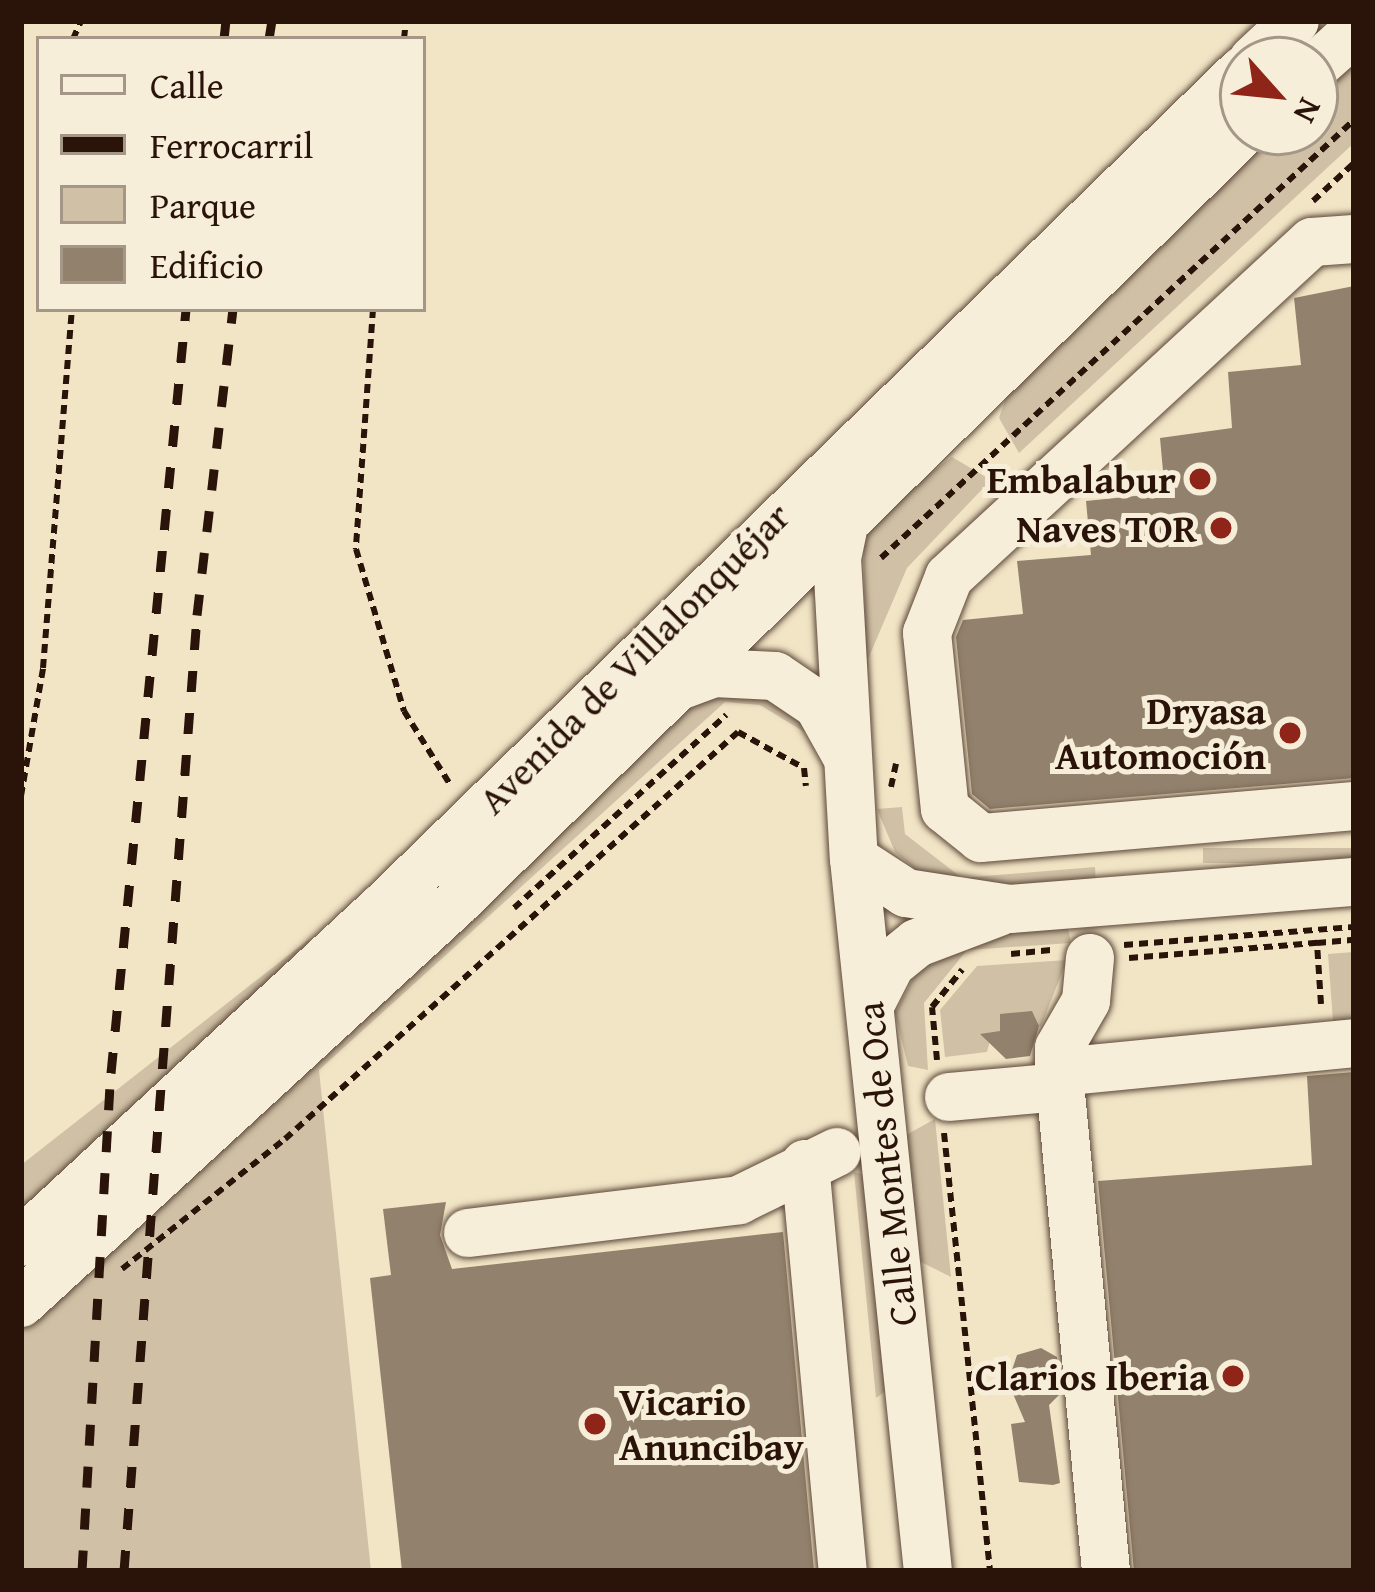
<!DOCTYPE html>
<html>
<head>
<meta charset="utf-8">
<style>
  body { margin:0 }
  #map { position:relative; width:1375px; height:1592px; overflow:hidden; background:#f2e5c6; font-family:"Gentium Book Plus",serif }
  div>[style] { position:absolute }
  [style*='--x'] { left:calc(var(--x)*1px); top:calc(var(--y)*1px); width:calc(var(--w)*1px); rotate:calc(var(--a)*1deg) }
  .green>* { inset:0; background:#d0c1a6; transform-origin:0 0 }
  .building>* { inset:0; background:#92816c }
  .path>* { height:6px; margin-top:-3px; transform-origin:0; background:repeating-linear-gradient(90deg,#2a140a 0 9px,transparent 0 15px) }
  .roads { filter:drop-shadow(0 0 3px #5c4839) drop-shadow(0 0 3px #5c4839) }
  .minor>* { height:48px; margin:-24px; padding:0 24px; transform-origin:24px; border-radius:24px; background:#f7eeda }
  .rail>* { height:9px; margin-top:-4.5px; transform-origin:0; background:repeating-linear-gradient(90deg,#2a140a 0 21px,transparent 0 42px) }
  .dots>* { width:33px; height:33px; translate:-50% -50%; box-sizing:border-box; border:6px solid #f7eeda; border-radius:50% }
  span { translate:-50% -50%; white-space:nowrap; text-align:center; line-height:1.15; -webkit-text-stroke:10px #f7eeda; paint-order:stroke }
  .poi-label { font-size:39px; color:#2a140a; font-weight:700 }
  .right { translate:-100% -50%; text-align:right }
  .left { translate:0 -50%; text-align:left }
  .street-label { font-size:39px; color:#2a140a }
  .frame { position:absolute; inset:0; border:24px solid #2a140a; pointer-events:none }
  .legend { position:absolute; left:36px; top:36px; width:390px; height:276px; box-sizing:border-box; background:#f7eeda; border:3px solid #a59787; margin:0; padding:15px 21px; list-style:none; font-size:36px; color:#2a140a }
  .legend li { display:flex; align-items:center; gap:24px; height:60px }
  .legend b { width:60px; border:3px solid #a59787 }
  .north { position:absolute; left:1219px; top:36px; width:120px; height:120px; box-sizing:border-box; background:#f7eeda; border:3px solid #a59787; border-radius:50%; rotate:117deg; font-size:33px; font-weight:700; line-height:48px; text-align:center; color:#2a140a }
  .north::after { content:''; display:block; margin:auto; width:42px; height:54px; background:#8f2418; clip-path:polygon(50% 0,100% 100%,50% 72%,0 100%) }
</style>
</head>
<body>
<div id="map">
  <div class="green">
    <div style="clip-path:polygon(1354px 61px,1354px 143px,1019px 453px,999px 418px,1014px 375px,1276px 132px,1315px 132px,1315px 97px)"></div>
    <div style="clip-path:polygon(1243px 102px,1054px 286px,319px 1061px,683px 704px,709px 685px,795px 701px,821px 742px,760px 705px,725px 702px,319px 1070px,371px 1571px,21px 1571px,21px 1165px,309px 939px,314px 1003px)"></div>
    <div style="clip-path:polygon(952px 457px,991px 480px,907px 568px,868px 659px,868px 762px,863px 524px)"></div>
    <div style="clip-path:polygon(902px 807px,905px 834px,962px 878px,1095px 867px,1096px 883px,995px 891px,926px 878px,895px 852px,877px 809px)"></div>
    <div style="left:1354px;top:848px;width:15px;height:151px;rotate:90deg"></div>
    <div style="clip-path:polygon(1068px 928px,1071px 943px,967px 950px,924px 1003px,928px 1070px,908px 1066px,895px 1013px,922px 962px,997px 933px)"></div>
    <div style="clip-path:polygon(1354px 952px,1354px 1020px,1333px 1021px,1328px 954px)"></div>
    <div style="clip-path:polygon(1067px 960px,1041px 1026px,992px 1033px,987px 1052px,945px 1057px,940px 1010px,977px 966px)"></div>
    <div style="clip-path:polygon(935px 1119px,951px 1277px,919px 1261px,906px 1135px)"></div>
    <div style="clip-path:polygon(854px 1172px,869px 1176px,891px 1387px,876px 1398px)"></div>
  </div>
  <div class="building">
    <div style="clip-path:polygon(1354px 286px,1354px 778px,990px 809px,972px 794px,956px 637px,963px 620px,1023px 614px,1017px 561px,1091px 555px,1086px 501px,1165px 493px,1160px 438px,1232px 428px,1228px 372px,1301px 365px,1294px 298px)"></div>
    <div style="clip-path:polygon(1032px 1011px,1039px 1026px,1030px 1056px,1006px 1059px,980px 1034px,1000px 1031px,1000px 1014px)"></div>
    <div style="clip-path:polygon(1354px 1072px,1354px 1571px,1134px 1571px,1098px 1181px,1312px 1165px,1307px 1076px)"></div>
    <div style="clip-path:polygon(446px 1202px,440px 1235px,452px 1269px,783px 1232px,814px 1571px,402px 1571px,370px 1278px,391px 1275px,383px 1209px)"></div>
    <div style="clip-path:polygon(1041px 1348px,1057px 1357px,1061px 1393px,1049px 1405px,1060px 1483px,1053px 1485px,1019px 1482px,1011px 1424px,1025px 1422px,1008px 1382px,1017px 1355px)"></div>
  </div>
  <div class="path">
    <div style="--x:73;--y:39;--w:20;--a:-66"></div>
    <div style="--x:404;--y:39;--w:18;--a:-84"></div>
    <div style="--x:1313;--y:201;--w:56;--a:-42.8"></div>
    <div style="--x:373;--y:309;--w:241;--a:94.1"></div>
    <div style="--x:356;--y:549;--w:169;--a:73.5"></div>
    <div style="--x:404;--y:711;--w:89;--a:57.9"></div>
    <div style="--x:881;--y:558;--w:645;--a:-42.8"></div>
    <div style="--x:891;--y:787;--w:24;--a:-78"></div>
    <div style="--x:21;--y:796;--w:130;--a:-80.2"></div>
    <div style="--x:43;--y:668;--w:360;--a:-85.4"></div>
    <div style="--x:514;--y:908;--w:287;--a:-42.3"></div>
    <div style="--x:1124;--y:945;--w:231;--a:-4.5"></div>
    <div style="--x:1011;--y:954;--w:40;--a:-5.7"></div>
    <div style="--x:1129;--y:958;--w:189;--a:-4.6"></div>
    <div style="--x:1321;--y:1004;--w:61;--a:-93.8"></div>
    <div style="--x:1317;--y:943;--w:37;--a:-5"></div>
    <div style="--x:937;--y:1060;--w:53;--a:-95.4"></div>
    <div style="--x:932;--y:1007;--w:48;--a:-51"></div>
    <div style="--x:944;--y:1133;--w:440;--a:84"></div>
    <div style="--x:122;--y:1269;--w:208;--a:-38.6"></div>
    <div style="--x:285;--y:1139;--w:609;--a:-41.94"></div>
    <div style="--x:738;--y:732;--w:75;--a:28.6"></div>
    <div style="--x:804;--y:768;--w:18;--a:84"></div>
  </div>
  <div class="roads">
    <div class="minor">
      <div style="--x:1253;--y:60;--w:57;--a:-42.9"></div>
      <div style="--x:1315;--y:67;--w:52;--a:-41.9"></div>
      <div style="--x:1354;--y:239;--w:42;--a:175.9"></div>
      <div style="--x:1312;--y:242;--w:494;--a:137.3"></div>
      <div style="--x:949;--y:577;--w:60;--a:111.4"></div>
      <div style="--x:927;--y:633;--w:177;--a:84.2"></div>
      <div style="--x:945;--y:809;--w:46;--a:38.9"></div>
      <div style="--x:981;--y:838;--w:374;--a:-4.9"></div>
      <div style="--x:847;--y:511;--w:48;--a:102"></div>
      <div style="--x:837;--y:558;--w:301;--a:86.8"></div>
      <div style="--x:854;--y:859;--w:716;--a:84.07"></div>
      <div style="--x:671;--y:689;--w:46;--a:-20.4"></div>
      <div style="--x:714;--y:673;--w:61;--a:2.8"></div>
      <div style="--x:775;--y:676;--w:52;--a:34"></div>
      <div style="--x:818;--y:705;--w:57;--a:60.8"></div>
      <div style="--x:854;--y:859;--w:62;--a:33.2"></div>
      <div style="--x:906;--y:893;--w:105;--a:8.7"></div>
      <div style="--x:1010;--y:909;--w:345;--a:-4.5"></div>
      <div style="--x:1090;--y:958;--w:43;--a:95.3"></div>
      <div style="--x:1086;--y:1001;--w:54;--a:119.9"></div>
      <div style="--x:1059;--y:1048;--w:24;--a:90"></div>
      <div style="--x:1059;--y:1072;--w:296;--a:-5.6"></div>
      <div style="--x:870;--y:1005;--w:46;--a:-62.9"></div>
      <div style="--x:891;--y:964;--w:33;--a:-39"></div>
      <div style="--x:917;--y:943;--w:88;--a:-20.7"></div>
      <div style="--x:1059;--y:1072;--w:501;--a:84.62"></div>
      <div style="--x:949;--y:1097;--w:112;--a:-5.1"></div>
      <div style="--x:805;--y:1164;--w:409;--a:84.7"></div>
      <div style="--x:468;--y:1233;--w:273;--a:-6.9"></div>
      <div style="--x:739;--y:1200;--w:109;--a:-26.1"></div>
      <div style="--x:21;--y:1242;--w:492;--a:-42.8"></div>
      <div style="--x:382;--y:908;--w:1201;--a:-44.22"></div>
      <div style="--x:21;--y:1303;--w:588;--a:-42.59"></div>
      <div style="--x:454;--y:905;--w:1105;--a:-44.41"></div>
    </div>
  </div>
  <div class="rail">
    <div style="--x:224;--y:39;--w:18;--a:-84"></div>
    <div style="--x:269;--y:39;--w:18;--a:-81"></div>
    <div style="--x:82;--y:1571;--w:499;--a:-86.7"></div>
    <div style="--x:111;--y:1073;--w:768;--a:-84.39"></div>
    <div style="--x:124;--y:1571;--w:959;--a:-85.63"></div>
    <div style="--x:197;--y:615;--w:308;--a:-83.3"></div>
  </div>
  <div class="dots">
    <div style="left:1200px;top:479px;background:#8f2418"></div>
    <div style="left:1221px;top:528px;background:#8f2418"></div>
    <div style="left:1290px;top:733px;background:#8f2418"></div>
    <div style="left:1233px;top:1376px;background:#8f2418"></div>
    <div style="left:595px;top:1424px;background:#8f2418"></div>
  </div>
  <div class="poi-label">
    <span class="right" style="left:1176px;top:479px">Embalabur</span>
    <span class="right" style="left:1197px;top:528px">Naves TOR</span>
    <span class="right" style="left:1266px;top:733px">Dryasa<br>Automoción</span>
    <span class="right" style="left:1209px;top:1376px">Clarios Iberia</span>
    <span class="left" style="left:619px;top:1424px">Vicario<br>Anuncibay</span>
  </div>
  <div class="street-label">
    <span style="left:634px;top:658px;rotate:-45deg">Avenida de Villalonquéjar</span>
    <span style="left:886px;top:1164px;rotate:-96deg">Calle Montes de Oca</span>
  </div>
  <div class="frame"></div>
  <ul class="legend">
  <li><b style="height:15px;background:#f7eeda"></b>Calle</li>
  <li><b style="height:15px;background:#2a140a"></b>Ferrocarril</li>
  <li><b style="height:33px;background:#d0c1a6"></b>Parque</li>
  <li><b style="height:33px;background:#92816c"></b>Edificio</li>
  </ul>
  <div class="north">N</div>
</div>
</body>
</html>
